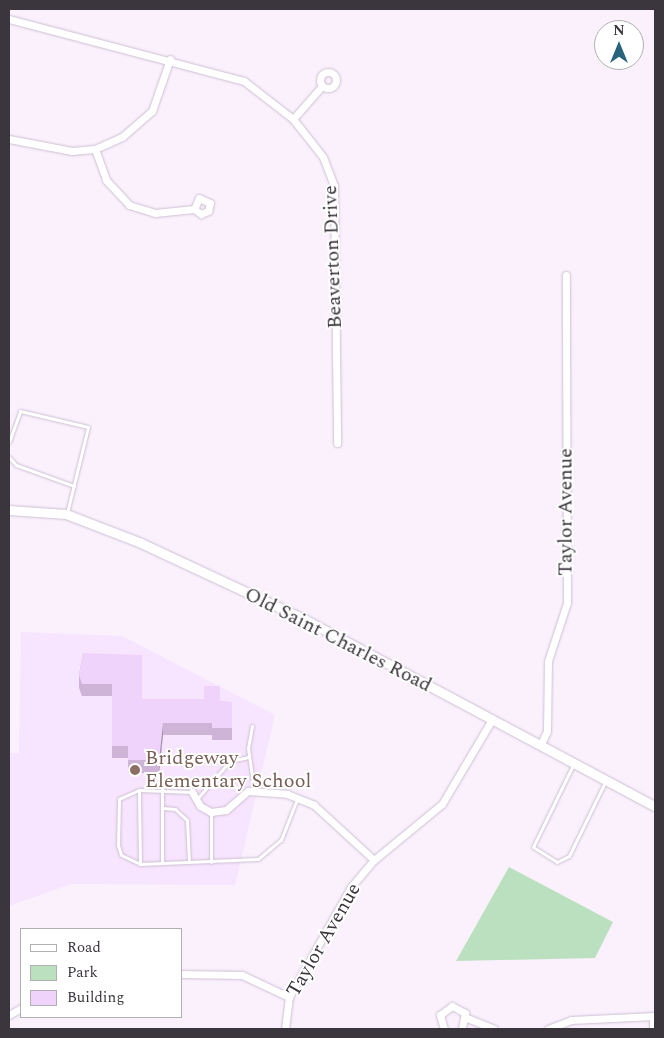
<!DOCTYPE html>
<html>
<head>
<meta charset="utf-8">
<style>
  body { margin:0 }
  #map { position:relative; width:664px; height:1038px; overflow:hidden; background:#faf1fd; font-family:Spectral,serif }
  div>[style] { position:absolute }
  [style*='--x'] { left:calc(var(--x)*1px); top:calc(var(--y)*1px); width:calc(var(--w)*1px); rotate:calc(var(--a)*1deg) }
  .built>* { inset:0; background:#f7e4fe }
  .green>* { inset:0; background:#bbe0bf }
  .roads { filter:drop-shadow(0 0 1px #cdbfd2) drop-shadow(0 0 1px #cdbfd2) }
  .service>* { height:3px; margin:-1.5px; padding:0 1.5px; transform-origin:1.5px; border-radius:1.5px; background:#fff }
  .minor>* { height:7px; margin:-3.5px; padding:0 3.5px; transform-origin:3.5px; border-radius:3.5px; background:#fff }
  .minor>.ring { margin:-3.5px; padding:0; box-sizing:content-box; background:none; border:7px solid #fff; border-radius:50% }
  .tertiary>* { height:9px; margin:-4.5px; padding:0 4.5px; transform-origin:4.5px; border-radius:4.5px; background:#fff }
  .wall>* { inset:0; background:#ceb5d7 }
  .shaded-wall>* { inset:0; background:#a794af }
  .building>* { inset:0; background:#efd3fa }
  .dots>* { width:14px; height:14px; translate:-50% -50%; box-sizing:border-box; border:2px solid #fff; border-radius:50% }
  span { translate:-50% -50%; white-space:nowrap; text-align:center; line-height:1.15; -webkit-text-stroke:4px #fff; paint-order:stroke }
  .street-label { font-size:20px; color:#3b363d }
  .education-label { font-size:20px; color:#785e54 }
  .left { translate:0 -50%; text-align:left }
  .frame { position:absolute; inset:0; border:10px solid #3b363d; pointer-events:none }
  .legend { position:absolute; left:20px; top:928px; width:162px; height:90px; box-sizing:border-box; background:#fff; border:1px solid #b1afb1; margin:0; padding:6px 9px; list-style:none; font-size:15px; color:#3b363d }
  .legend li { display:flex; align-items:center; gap:10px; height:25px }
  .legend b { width:25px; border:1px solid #b1afb1 }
  .north { position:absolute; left:594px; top:20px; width:50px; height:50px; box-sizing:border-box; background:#fff; border:1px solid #b1afb1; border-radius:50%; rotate:0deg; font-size:14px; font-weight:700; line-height:20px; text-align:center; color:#3b363d }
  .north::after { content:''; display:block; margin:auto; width:18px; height:22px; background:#27637a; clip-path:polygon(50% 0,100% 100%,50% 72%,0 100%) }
</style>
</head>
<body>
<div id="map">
  <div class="built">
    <div style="clip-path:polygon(21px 632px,122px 636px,275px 715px,235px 885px,71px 884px,9px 906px,9px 753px,19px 753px)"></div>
  </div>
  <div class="green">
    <div style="clip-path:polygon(509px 867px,613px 922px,595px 958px,456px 961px)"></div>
  </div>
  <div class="roads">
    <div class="service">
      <div style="--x:9;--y:442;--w:33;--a:-70"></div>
      <div style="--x:20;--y:411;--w:70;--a:13.2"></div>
      <div style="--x:88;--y:427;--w:89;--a:103.7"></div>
      <div style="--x:9;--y:457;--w:11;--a:49"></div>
      <div style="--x:16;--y:465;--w:62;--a:19.9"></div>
      <div style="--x:252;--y:726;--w:22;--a:100"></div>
      <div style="--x:248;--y:748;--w:42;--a:81.9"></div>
      <div style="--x:574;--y:763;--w:93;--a:116"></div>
      <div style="--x:533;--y:847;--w:28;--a:32"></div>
      <div style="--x:557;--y:862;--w:13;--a:-27"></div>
      <div style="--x:569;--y:856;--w:85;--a:-64"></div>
      <div style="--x:139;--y:790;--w:22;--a:156"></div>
      <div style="--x:119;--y:799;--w:46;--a:91.2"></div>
      <div style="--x:118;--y:845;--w:10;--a:73"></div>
      <div style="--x:121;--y:855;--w:21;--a:25"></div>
      <div style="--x:140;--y:864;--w:118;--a:-2.4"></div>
      <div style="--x:258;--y:859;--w:30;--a:-40"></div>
      <div style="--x:281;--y:840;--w:44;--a:-68.7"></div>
      <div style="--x:196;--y:800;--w:52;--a:-48.9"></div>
      <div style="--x:230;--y:761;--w:19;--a:-12"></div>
      <div style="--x:162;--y:808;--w:13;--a:4"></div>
      <div style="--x:175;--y:809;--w:16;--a:43"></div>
      <div style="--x:187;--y:820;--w:42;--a:87.3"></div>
      <div style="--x:211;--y:813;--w:49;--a:90"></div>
      <div style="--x:162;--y:863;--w:74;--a:-90"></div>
      <div style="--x:140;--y:864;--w:74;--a:-90.8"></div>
      <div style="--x:139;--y:790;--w:52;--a:2.2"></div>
    </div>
    <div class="minor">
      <div style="--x:9;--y:19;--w:243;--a:14.8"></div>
      <div style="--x:244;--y:81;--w:62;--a:37.8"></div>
      <div style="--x:293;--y:119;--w:48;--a:51.7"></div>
      <div style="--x:323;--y:157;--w:31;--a:69"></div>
      <div style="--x:334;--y:186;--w:257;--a:89.3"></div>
      <div class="ring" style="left:320px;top:72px;width:9px;height:9px"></div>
      <div style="--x:293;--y:119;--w:44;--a:-48.7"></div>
      <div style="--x:9;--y:139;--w:64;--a:10.8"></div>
      <div style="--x:72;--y:151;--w:23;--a:-5"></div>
      <div style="--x:95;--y:149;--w:30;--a:-24"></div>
      <div style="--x:122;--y:137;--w:40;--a:-41"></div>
      <div style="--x:152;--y:111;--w:55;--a:-70.9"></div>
      <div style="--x:95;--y:149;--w:33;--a:70"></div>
      <div style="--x:106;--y:180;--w:34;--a:47"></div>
      <div style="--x:129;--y:205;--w:27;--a:17"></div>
      <div style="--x:155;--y:213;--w:39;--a:-6"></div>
      <div style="--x:194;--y:209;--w:9;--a:36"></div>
      <div style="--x:201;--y:214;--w:8;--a:-23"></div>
      <div style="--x:208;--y:211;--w:8;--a:-76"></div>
      <div style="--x:210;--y:203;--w:12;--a:-156"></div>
      <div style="--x:199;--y:198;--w:12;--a:114"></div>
      <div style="--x:541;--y:744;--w:14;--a:-65"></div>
      <div style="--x:547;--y:731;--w:70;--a:-89.2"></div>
      <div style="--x:548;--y:661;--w:61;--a:-71.9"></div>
      <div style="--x:567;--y:603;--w:328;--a:-90.2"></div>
      <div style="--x:192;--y:792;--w:16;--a:60"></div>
      <div style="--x:200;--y:806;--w:13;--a:29"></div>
      <div style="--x:211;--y:812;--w:15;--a:-8"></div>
      <div style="--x:226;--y:810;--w:29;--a:-41"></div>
      <div style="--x:248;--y:791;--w:39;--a:4"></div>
      <div style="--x:287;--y:794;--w:29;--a:22"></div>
      <div style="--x:314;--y:805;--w:81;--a:42.5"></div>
      <div style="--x:181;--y:974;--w:61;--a:0.9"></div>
      <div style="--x:242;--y:975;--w:52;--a:25.1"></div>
      <div style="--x:9;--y:1015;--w:14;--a:-30"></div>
      <div style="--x:653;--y:1016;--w:13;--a:90"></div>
      <div style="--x:467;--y:1018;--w:29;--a:22"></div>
      <div style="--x:285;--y:1029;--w:32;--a:-83"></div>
      <div style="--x:289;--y:997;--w:126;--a:-60.6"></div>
      <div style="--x:351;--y:887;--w:35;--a:-50"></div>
      <div style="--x:374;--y:860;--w:88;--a:-39.5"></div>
      <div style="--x:442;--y:804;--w:96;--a:-59.4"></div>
      <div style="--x:444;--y:1029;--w:15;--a:-106"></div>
      <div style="--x:440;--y:1015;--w:15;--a:-37"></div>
      <div style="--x:452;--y:1006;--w:15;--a:28"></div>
      <div style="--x:465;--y:1013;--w:16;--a:101"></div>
      <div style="--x:548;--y:1029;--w:25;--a:-21"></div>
      <div style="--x:571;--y:1020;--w:84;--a:-2.7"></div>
    </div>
    <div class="tertiary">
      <div style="--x:9;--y:510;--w:57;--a:4"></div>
      <div style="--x:66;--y:514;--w:80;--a:21.1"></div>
      <div style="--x:141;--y:543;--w:182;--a:25"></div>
      <div style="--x:306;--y:620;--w:395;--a:28.1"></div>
    </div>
  </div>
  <div class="wall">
    <div style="clip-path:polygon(83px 653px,142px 699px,232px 702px,232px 740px,212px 740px,212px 735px,163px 735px,159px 773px,128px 773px,128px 758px,112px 758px,112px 696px,82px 696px,79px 688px,79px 675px)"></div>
  </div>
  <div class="shaded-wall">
    <div style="clip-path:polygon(163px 723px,163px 735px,159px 773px,159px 760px)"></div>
  </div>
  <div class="building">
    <div style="clip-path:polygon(83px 653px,142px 655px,142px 699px,204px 699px,204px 686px,220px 686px,220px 702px,232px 702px,232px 728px,212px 728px,212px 723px,163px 723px,159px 760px,128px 760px,128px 746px,112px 746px,112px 684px,82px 684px,79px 675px)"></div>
  </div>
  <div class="dots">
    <div style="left:135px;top:770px;background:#8d6e63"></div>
  </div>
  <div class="street-label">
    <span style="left:333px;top:257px;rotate:-92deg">Beaverton Drive</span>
    <span style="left:566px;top:512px;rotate:-90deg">Taylor Avenue</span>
    <span style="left:338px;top:640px;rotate:27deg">Old Saint Charles Road</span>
    <span style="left:324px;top:940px;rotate:-60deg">Taylor Avenue</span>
  </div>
  <div class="education-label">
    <span class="left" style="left:145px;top:770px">Bridgeway<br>Elementary School</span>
  </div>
  <div class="frame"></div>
  <ul class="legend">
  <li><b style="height:6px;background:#fff"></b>Road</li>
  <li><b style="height:14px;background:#bbe0bf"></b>Park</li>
  <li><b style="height:14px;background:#efd3fa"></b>Building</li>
  </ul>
  <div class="north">N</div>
</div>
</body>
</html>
